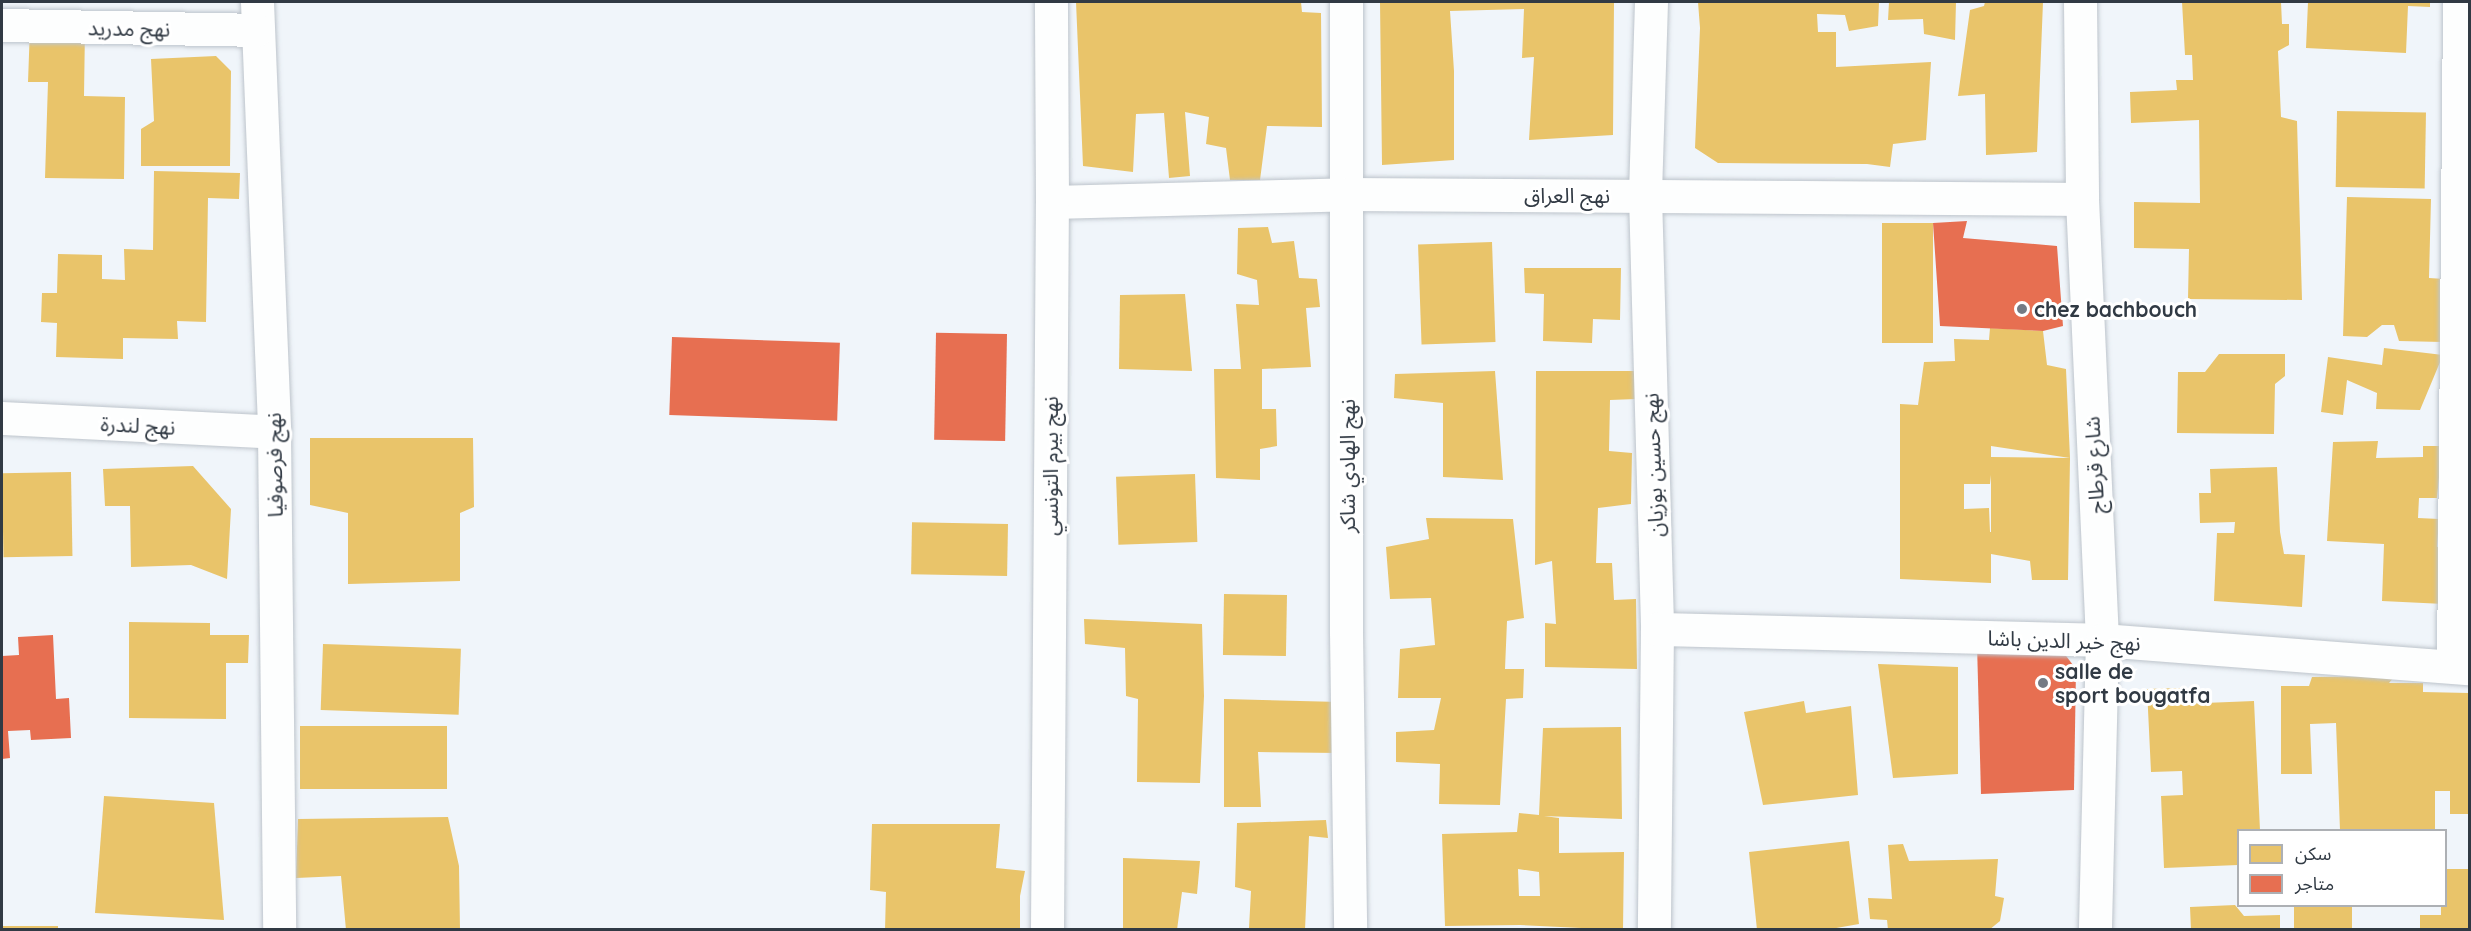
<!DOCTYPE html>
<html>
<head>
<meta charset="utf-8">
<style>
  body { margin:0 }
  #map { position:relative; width:2471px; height:931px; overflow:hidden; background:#f0f5fa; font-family:Quicksand,"Noto Sans Arabic",sans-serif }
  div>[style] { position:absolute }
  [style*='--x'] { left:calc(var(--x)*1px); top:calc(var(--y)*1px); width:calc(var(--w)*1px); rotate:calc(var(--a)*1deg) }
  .homes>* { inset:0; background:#e9c46a; transform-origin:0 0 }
  .shops>* { inset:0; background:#e76f51; transform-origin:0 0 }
  .roads { filter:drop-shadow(0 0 2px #bdc4cb) drop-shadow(0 0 2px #bdc4cb) }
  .minor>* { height:33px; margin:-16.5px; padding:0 16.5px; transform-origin:16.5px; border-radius:16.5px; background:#fdfefe }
  .dots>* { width:16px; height:16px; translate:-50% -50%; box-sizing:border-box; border:3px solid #fff; border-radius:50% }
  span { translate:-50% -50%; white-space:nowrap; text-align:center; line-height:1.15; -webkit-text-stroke:6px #fff; paint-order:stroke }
  .street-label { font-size:21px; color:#313a44 }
  .poi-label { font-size:21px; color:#313a44; font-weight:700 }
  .left { translate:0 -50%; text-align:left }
  .frame { position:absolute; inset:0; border:3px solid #313a44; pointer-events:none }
  .legend { position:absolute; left:2237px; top:829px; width:210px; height:78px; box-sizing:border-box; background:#fff; border:2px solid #adb0b4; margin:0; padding:8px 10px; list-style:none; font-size:18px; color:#313a44 }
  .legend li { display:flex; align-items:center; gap:12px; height:30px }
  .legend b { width:30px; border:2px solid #adb0b4 }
</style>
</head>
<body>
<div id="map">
  <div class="homes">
    <div style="clip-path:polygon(1076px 2px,1301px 2px,1302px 12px,1321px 13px,1322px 127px,1267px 126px,1260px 180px,1230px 180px,1226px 148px,1206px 144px,1209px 117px,1185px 112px,1190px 176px,1169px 178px,1164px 113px,1136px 114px,1133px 172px,1083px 166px)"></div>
    <div style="clip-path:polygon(1380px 2px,1614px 2px,1613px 135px,1529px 140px,1534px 57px,1522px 58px,1524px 9px,1450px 11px,1454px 71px,1454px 160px,1382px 165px)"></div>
    <div style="clip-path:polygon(1698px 2px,1879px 2px,1878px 26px,1849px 31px,1845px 15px,1817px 14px,1818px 32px,1836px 32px,1836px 67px,1931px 62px,1926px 140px,1893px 144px,1890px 167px,1867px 164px,1718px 163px,1695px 148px,1700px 28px)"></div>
    <div style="clip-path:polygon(1889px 2px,1956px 2px,1955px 40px,1924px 34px,1923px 19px,1888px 20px)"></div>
    <div style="clip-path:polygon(1985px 2px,2043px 2px,2037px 152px,1986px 155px,1985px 94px,1958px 96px,1970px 10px,1984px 6px)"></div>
    <div style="clip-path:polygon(2182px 2px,2281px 2px,2282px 24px,2289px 24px,2289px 45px,2278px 51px,2281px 117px,2297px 121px,2302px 300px,2188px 299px,2189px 249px,2134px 248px,2134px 202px,2200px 203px,2199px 120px,2131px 123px,2130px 92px,2177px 90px,2176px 80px,2193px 80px,2192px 55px,2185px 55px)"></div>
    <div style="clip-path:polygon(2308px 2px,2430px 2px,2430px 7px,2408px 6px,2406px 53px,2306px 48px)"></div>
    <div style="clip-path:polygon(30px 27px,85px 28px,84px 96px,125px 97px,124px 179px,45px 178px,48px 82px,28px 82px)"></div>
    <div style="clip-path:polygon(216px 56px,231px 71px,230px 166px,141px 166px,141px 129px,154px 121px,151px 59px)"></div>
    <div style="left:2337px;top:111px;width:89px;height:76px;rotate:1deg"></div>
    <div style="clip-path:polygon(154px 171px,240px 173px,239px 199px,208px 198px,206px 322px,177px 321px,178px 339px,123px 338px,123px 359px,56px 357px,57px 323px,41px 322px,42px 293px,57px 293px,58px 254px,102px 255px,102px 279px,125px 280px,124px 249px,153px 250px)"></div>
    <div style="clip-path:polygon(2347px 197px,2431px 199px,2429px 278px,2444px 279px,2442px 342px,2399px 341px,2394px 325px,2382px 325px,2367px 337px,2343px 336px)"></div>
    <div style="left:1882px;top:223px;width:51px;height:120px"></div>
    <div style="clip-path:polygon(1268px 227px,1272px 243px,1294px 241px,1299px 278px,1317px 279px,1320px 307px,1306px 308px,1311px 367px,1262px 369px,1262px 409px,1276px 409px,1277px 446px,1260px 449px,1260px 480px,1216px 478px,1214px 369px,1241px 369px,1236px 304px,1259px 305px,1257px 280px,1237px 274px,1238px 228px)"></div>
    <div style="left:1492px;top:242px;width:100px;height:74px;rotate:88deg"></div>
    <div style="clip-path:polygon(1524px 268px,1621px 268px,1620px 320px,1593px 319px,1592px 343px,1543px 341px,1544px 294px,1525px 293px)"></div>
    <div style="clip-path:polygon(1185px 294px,1192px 371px,1119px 369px,1120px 295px)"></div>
    <div style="clip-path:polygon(evenodd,1990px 328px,2043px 331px,2047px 365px,2066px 369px,2070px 458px,2068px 580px,2032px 580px,2030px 561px,1991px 554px,1991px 583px,1900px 579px,1900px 404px,1918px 405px,1924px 362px,1955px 361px,1954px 339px,1989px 340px,1990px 328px,1991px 446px,2070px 458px,1991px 457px,1991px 446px,1990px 328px,1991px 475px,1991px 532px,1990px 532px,1989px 508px,1964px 509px,1964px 484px,1990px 484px,1991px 475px)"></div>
    <div style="clip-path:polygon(2384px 348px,2443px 355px,2420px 410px,2376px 409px,2377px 393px,2347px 380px,2343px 415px,2321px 412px,2328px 357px,2382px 365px)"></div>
    <div style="clip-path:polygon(2219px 354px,2285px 354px,2285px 376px,2275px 384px,2274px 434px,2177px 433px,2178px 372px,2205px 372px)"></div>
    <div style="clip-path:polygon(1495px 371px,1503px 480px,1443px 477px,1443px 403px,1394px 398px,1395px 374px)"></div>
    <div style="clip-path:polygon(1536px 371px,1635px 371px,1636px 399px,1610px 400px,1609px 451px,1632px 453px,1631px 504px,1598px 508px,1596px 563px,1612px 563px,1614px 600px,1636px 599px,1637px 669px,1545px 667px,1545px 623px,1556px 624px,1552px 561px,1535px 565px)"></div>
    <div style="clip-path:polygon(310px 438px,473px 438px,474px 507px,460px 513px,460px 581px,348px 584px,348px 513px,310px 505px)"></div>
    <div style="clip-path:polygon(2378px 441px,2376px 458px,2423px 457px,2423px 446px,2442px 446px,2437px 498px,2419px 498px,2418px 518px,2439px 519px,2437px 547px,2446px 545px,2444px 604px,2382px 601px,2384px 544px,2327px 541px,2333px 442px)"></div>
    <div style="clip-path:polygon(193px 466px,231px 509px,227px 579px,191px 565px,131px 567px,130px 506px,105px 506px,103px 469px)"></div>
    <div style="clip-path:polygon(2277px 467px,2280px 532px,2284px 554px,2305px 555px,2302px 607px,2214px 601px,2217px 533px,2234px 533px,2235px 522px,2200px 523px,2199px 493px,2211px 493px,2210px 469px)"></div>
    <div style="left:71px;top:472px;width:84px;height:69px;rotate:89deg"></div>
    <div style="left:1195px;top:474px;width:68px;height:79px;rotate:88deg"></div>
    <div style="clip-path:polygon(1426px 518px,1513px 519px,1524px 618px,1507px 621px,1505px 669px,1524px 669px,1523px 698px,1506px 699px,1500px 805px,1439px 804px,1440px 764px,1396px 762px,1396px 732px,1434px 730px,1441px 698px,1398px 698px,1400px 649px,1435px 645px,1431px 598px,1390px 599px,1386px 547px,1429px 539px)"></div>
    <div style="left:1008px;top:524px;width:52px;height:96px;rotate:91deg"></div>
    <div style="left:1224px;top:594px;width:63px;height:61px;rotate:1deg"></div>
    <div style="clip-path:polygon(1084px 619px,1202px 624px,1204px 696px,1200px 783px,1137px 782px,1138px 699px,1126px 696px,1125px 648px,1085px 644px)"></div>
    <div style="clip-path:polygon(129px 622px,210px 623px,210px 635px,249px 635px,248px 663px,226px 663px,226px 719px,129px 718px)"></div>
    <div style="left:323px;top:644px;width:138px;height:66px;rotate:2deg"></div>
    <div style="clip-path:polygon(1878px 664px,1958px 667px,1958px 774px,1893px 778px)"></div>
    <div style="clip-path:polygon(2395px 676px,2389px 683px,2423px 683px,2423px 692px,2469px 693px,2469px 814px,2450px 814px,2450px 791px,2435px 791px,2435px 830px,2340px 830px,2336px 723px,2310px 724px,2312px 774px,2281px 774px,2281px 686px,2309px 686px,2312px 677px)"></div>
    <div style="clip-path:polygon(2180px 688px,2180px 704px,2254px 701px,2260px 830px,2238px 831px,2238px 865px,2164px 868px,2161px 796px,2183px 795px,2182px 771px,2151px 772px,2147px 689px)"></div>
    <div style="clip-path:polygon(1224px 699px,1340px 702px,1340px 753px,1258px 752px,1261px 807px,1224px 807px)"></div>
    <div style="clip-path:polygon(1804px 701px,1806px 713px,1851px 706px,1858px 795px,1763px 805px,1744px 712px)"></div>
    <div style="left:300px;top:726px;width:147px;height:63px"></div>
    <div style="clip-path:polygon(evenodd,1621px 727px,1622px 819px,1544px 816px,1559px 818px,1559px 853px,1624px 852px,1623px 930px,1520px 925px,1445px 926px,1442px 834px,1517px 832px,1519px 813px,1539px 815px,1543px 728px,1621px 727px,1518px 869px,1539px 872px,1540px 896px,1519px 896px,1518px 869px)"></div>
    <div style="clip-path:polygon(104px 796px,214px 803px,224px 920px,95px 913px)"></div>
    <div style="clip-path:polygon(448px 817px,459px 866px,460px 930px,346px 930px,341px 876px,296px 878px,298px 819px)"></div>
    <div style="clip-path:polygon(1326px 820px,1328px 838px,1309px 836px,1305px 930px,1249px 928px,1251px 891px,1235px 887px,1237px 823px)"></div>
    <div style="clip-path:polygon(872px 824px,1000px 824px,996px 868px,1025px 871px,1020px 896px,1020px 930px,885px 930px,886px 892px,870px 890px)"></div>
    <div style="clip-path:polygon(1849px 841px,1859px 924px,1825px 930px,1757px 930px,1749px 852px)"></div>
    <div style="clip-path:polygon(1903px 844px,1909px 861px,1998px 859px,1995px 896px,2004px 898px,2000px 921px,1989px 930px,1888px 930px,1887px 920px,1870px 919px,1868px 898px,1892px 899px,1888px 845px)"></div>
    <div style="clip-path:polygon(1123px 858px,1200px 861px,1197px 894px,1182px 892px,1177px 930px,1123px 930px)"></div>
    <div style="clip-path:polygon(2446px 869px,2469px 869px,2469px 930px,2420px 930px,2420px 915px,2441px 915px,2441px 906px,2446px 906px)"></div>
    <div style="clip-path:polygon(2235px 905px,2244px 916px,2280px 915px,2280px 930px,2191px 930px,2190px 907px)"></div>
    <div style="left:2294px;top:906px;width:58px;height:24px"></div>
    <div style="left:2px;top:926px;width:56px;height:4px"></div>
  </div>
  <div class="shops">
    <div style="clip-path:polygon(1967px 221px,1963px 238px,2057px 246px,2063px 326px,2043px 331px,1940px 326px,1933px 223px)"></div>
    <div style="left:1007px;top:334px;width:107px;height:71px;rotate:91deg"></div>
    <div style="left:672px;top:337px;width:168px;height:78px;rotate:2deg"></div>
    <div style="clip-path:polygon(53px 635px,56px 699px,69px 698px,71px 738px,31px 740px,30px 730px,8px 731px,10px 758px,2px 759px,2px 656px,19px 655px,18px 637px)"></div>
    <div style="clip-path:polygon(1977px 644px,2057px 644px,2076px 669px,2074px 790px,1981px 794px)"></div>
  </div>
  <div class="roads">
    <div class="minor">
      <div style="--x:257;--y:2;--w:430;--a:87.7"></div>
      <div style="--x:274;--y:432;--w:498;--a:89.4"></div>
      <div style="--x:1346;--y:2;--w:630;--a:90"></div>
      <div style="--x:1346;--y:632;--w:298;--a:89.2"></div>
      <div style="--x:1651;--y:2;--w:193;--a:91.8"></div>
      <div style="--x:1645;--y:195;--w:434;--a:88.4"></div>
      <div style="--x:1657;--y:629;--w:301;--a:90.6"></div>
      <div style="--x:2080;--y:2;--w:197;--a:89.4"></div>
      <div style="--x:2082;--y:199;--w:441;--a:87.4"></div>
      <div style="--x:2102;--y:640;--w:290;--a:91.4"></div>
      <div style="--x:2;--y:25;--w:254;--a:1.1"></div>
      <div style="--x:1052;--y:202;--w:296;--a:-1.5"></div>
      <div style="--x:1348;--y:194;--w:734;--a:0.39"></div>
      <div style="--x:2;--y:418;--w:272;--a:2.9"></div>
      <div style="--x:1657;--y:629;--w:445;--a:1.4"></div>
      <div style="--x:2102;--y:640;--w:369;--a:4.4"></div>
      <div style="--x:2453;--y:666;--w:664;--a:-89.48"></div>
      <div style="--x:1047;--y:930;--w:728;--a:-89.61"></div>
      <div style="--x:1052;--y:202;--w:200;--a:-90.3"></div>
    </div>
  </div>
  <div class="dots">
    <div style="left:2022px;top:309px;background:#747b84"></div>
    <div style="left:2043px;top:683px;background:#747b84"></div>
  </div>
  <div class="street-label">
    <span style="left:129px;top:28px;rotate:1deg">نهج مدريد</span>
    <span style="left:1567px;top:195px">نهج العراق</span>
    <span style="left:138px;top:425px;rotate:3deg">نهج لندرة</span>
    <span style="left:274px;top:465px;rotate:-91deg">نهج فرصوفيا</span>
    <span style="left:1653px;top:465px;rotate:-92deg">نهج حسين بوزيان</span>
    <span style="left:2094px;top:465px;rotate:-93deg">شارع قرطاج</span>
    <span style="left:1050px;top:466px;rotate:-90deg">نهج بيرم التونسي</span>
    <span style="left:1347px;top:466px;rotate:-90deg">نهج الهادي شاكر</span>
    <span style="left:2064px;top:640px;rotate:2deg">نهج خير الدين باشا</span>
  </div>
  <div class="poi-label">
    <span class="left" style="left:2034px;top:309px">chez bachbouch</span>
    <span class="left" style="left:2055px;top:683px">salle de<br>sport bougatfa</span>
  </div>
  <div class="frame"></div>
  <ul class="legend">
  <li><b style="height:16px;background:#e9c46a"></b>سكن</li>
  <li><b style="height:16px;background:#e76f51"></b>متاجر</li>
  </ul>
</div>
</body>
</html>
